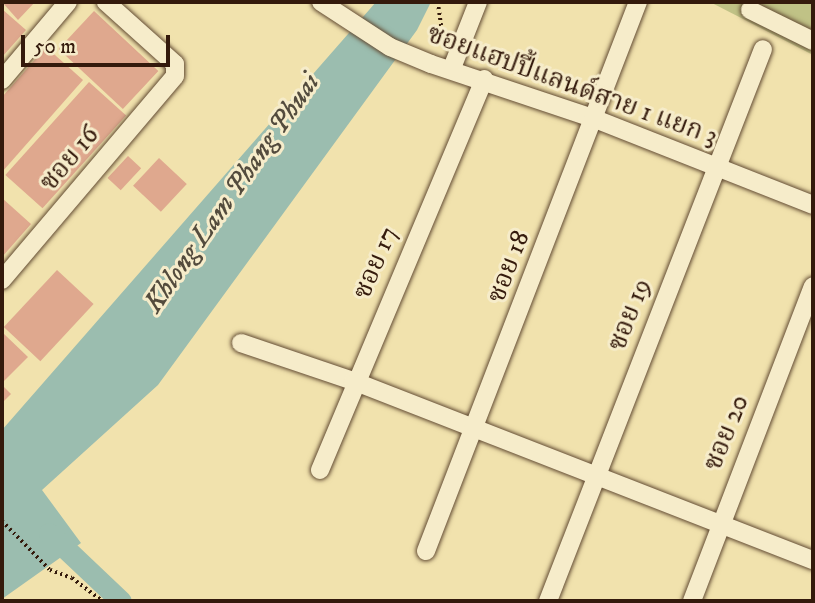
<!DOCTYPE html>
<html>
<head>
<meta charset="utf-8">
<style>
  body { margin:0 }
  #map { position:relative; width:815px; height:603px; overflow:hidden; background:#f1e2ad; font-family:"IM FELL DW Pica","Noto Serif Thai",serif }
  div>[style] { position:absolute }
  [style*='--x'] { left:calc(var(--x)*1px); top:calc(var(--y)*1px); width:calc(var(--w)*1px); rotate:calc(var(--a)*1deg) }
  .green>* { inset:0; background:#c0c286 }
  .water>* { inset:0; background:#9bbdaf }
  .canal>* { height:21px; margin:-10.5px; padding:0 10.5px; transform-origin:10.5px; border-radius:10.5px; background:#9bbdaf }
  .building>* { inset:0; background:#dfa88e; transform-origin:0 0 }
  .path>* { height:3.5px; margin-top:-1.75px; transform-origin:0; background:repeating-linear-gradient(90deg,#341a0c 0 2px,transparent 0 5.5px) }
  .roads { filter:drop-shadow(0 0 2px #634c34) drop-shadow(0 0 2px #634c34) }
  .street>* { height:18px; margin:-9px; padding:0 9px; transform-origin:9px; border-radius:9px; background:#f6ecca }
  span { translate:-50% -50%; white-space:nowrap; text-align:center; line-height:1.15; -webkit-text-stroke:6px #f6ecca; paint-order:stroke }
  .street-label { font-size:26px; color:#341a0c }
  .water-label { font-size:28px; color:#534b3d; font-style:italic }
  .frame { position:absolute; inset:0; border:4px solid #341a0c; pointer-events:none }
  .scale { position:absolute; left:21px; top:35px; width:149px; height:32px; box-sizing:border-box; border:4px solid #341a0c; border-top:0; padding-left:9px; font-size:21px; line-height:24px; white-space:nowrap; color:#341a0c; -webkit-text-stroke:5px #f6ecca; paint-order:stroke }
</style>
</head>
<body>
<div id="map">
  <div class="green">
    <div style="clip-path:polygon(710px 2px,813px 2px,813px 55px)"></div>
  </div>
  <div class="water">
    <div style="clip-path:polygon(376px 2px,431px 2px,417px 30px,158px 385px,42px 490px,81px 543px,2px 599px,2px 430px)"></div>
  </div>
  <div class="canal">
    <div style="--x:49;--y:533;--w:99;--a:43.4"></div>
  </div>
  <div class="building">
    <div style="clip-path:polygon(2px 2px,35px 2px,18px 20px)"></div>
    <div style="clip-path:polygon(2px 9px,26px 30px,2px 57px)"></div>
    <div style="left:94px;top:11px;width:88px;height:52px;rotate:43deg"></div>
    <div style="clip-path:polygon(46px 47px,83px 80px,2px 172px,2px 97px)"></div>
    <div style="left:89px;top:82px;width:50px;height:125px;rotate:42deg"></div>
    <div style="left:128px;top:156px;width:18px;height:30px;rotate:43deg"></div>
    <div style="left:159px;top:158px;width:38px;height:38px;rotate:43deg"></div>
    <div style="clip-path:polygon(2px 198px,31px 224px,2px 257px)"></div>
    <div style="left:57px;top:270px;width:50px;height:78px;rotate:43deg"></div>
    <div style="clip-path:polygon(3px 333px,28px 357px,2px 383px,2px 334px)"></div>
    <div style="clip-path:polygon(2px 385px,11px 394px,2px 403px)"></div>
  </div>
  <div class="path">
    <div style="--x:438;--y:2;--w:35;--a:82"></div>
    <div style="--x:2;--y:521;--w:69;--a:45.6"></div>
    <div style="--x:50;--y:570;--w:23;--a:20"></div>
    <div style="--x:72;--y:578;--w:38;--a:37"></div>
  </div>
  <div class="roads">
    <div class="street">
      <div style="--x:321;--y:2;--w:82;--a:33.1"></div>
      <div style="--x:390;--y:47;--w:44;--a:22.5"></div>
      <div style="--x:431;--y:64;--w:173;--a:18.5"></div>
      <div style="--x:595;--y:119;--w:234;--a:21.5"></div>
      <div style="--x:750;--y:10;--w:70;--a:26.2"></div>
      <div style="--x:452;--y:68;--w:71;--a:-68.5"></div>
      <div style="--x:2;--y:80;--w:102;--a:-49.8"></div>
      <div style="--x:2;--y:280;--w:267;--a:-49.7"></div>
      <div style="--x:175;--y:76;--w:12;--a:-90"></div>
      <div style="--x:175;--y:64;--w:93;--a:-138.1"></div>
      <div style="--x:241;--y:343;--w:118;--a:18.7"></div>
      <div style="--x:353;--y:381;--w:494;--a:21.3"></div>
      <div style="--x:320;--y:470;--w:424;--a:-67.2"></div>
      <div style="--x:426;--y:551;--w:589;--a:-68.89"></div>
      <div style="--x:548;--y:601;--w:592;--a:-68.72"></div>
      <div style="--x:692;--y:601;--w:337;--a:-69"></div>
    </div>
  </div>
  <div class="street-label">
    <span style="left:572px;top:86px;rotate:20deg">ซอยแฮปปี้แลนด์สาย 1 แยก 3</span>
    <span style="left:70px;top:159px;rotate:-50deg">ซอย 16</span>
    <span style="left:376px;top:263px;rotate:-67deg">ซอย 17</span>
    <span style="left:509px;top:267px;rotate:-69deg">ซอย 18</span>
    <span style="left:630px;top:315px;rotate:-69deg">ซอย 19</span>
    <span style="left:727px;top:433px;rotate:-68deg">ซอย 20</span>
  </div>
  <div class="water-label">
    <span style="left:232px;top:193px;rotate:-55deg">Khlong Lam Phang Phuai</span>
  </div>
  <div class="frame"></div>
  <div class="scale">50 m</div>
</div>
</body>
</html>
